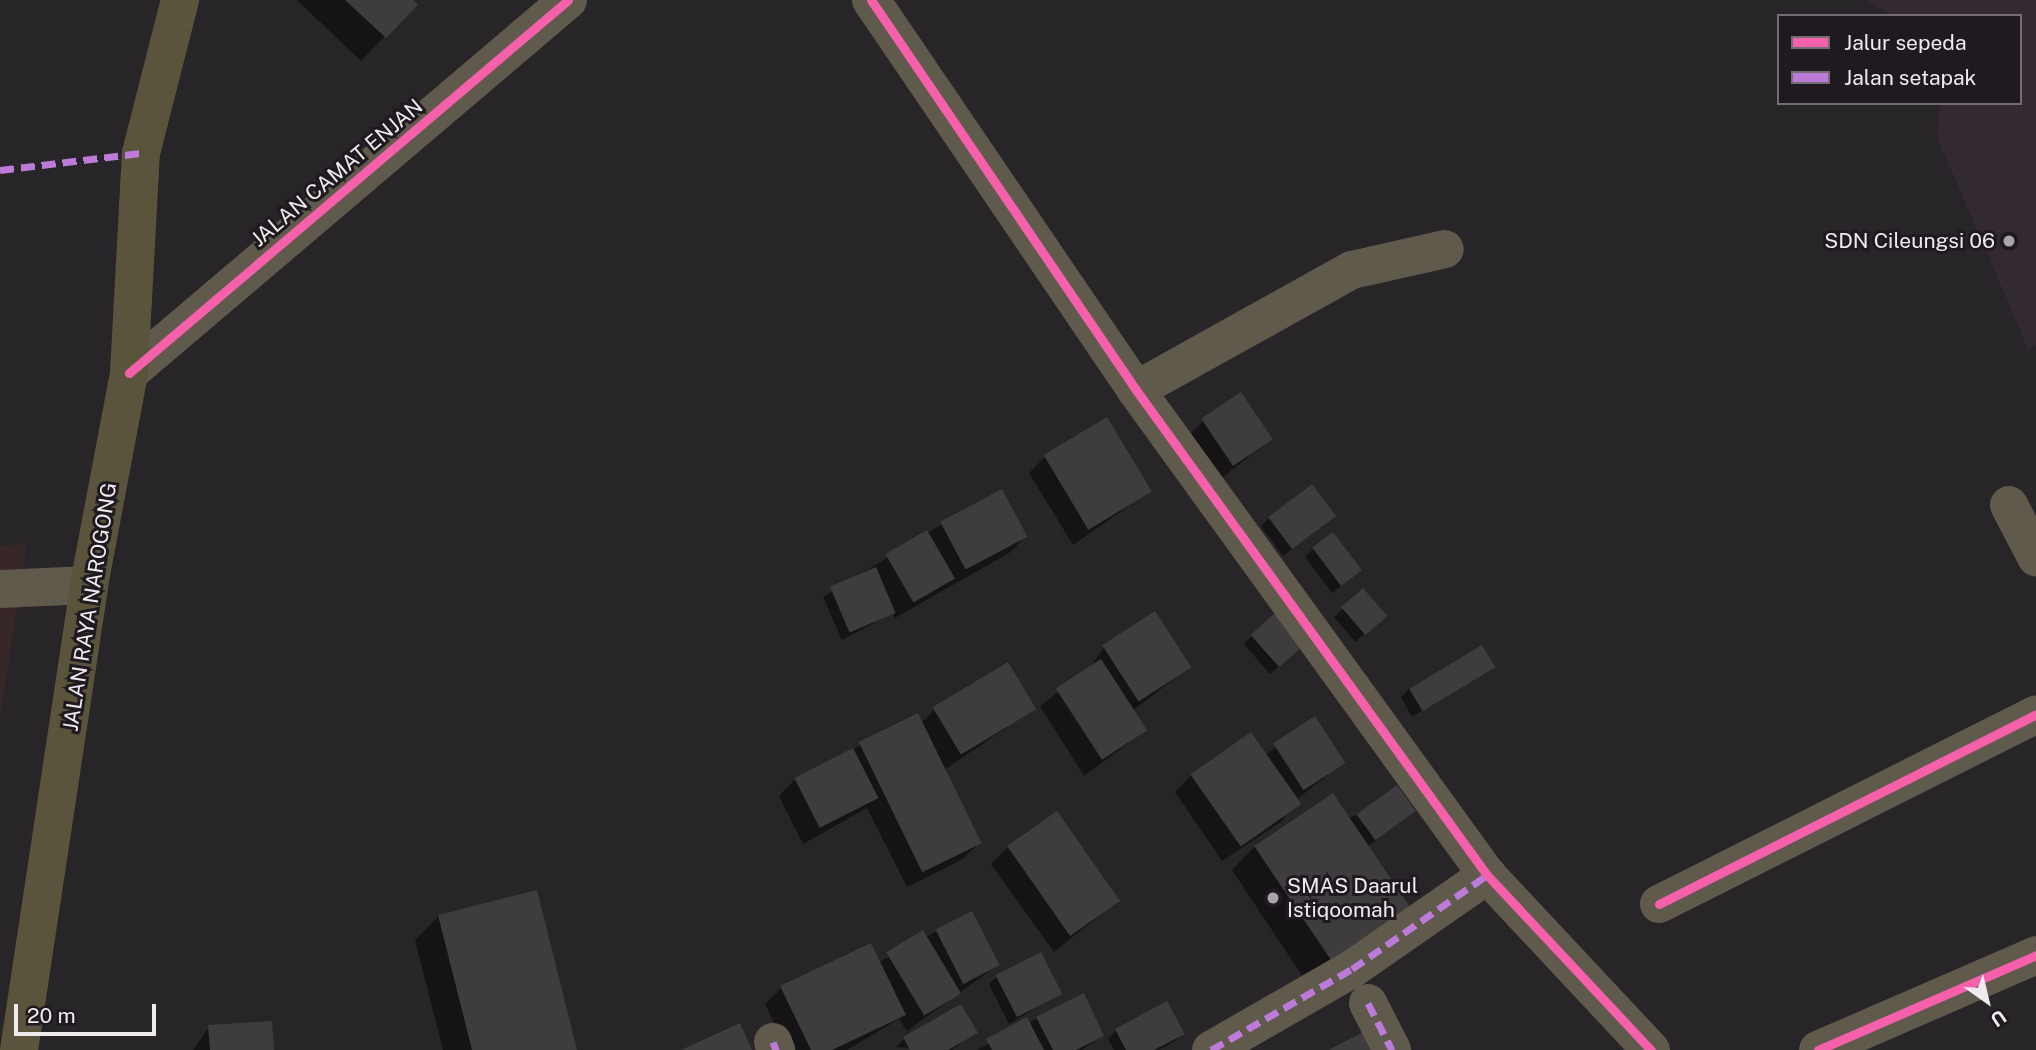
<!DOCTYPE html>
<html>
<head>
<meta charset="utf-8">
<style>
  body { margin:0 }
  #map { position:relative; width:2036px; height:1050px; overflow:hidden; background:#282528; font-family:"Public Sans",sans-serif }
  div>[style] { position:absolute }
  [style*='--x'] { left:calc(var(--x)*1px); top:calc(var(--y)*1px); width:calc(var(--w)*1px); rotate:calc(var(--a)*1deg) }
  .industrial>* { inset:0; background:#382728 }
  .built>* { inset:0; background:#322932 }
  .shadow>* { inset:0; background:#0007 }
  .building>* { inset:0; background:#3e3c3e; transform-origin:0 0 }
  .minor>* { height:38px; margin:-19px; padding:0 19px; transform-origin:19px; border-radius:19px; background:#605a4c }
  .major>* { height:38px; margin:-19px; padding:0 19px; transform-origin:19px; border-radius:19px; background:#5b543d }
  .quiet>* { height:7px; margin-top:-3.5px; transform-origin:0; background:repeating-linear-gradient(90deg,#bd7bd9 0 14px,transparent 0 21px) }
  .cycleway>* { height:9px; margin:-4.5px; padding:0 4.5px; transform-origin:4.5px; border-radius:4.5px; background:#f560ab }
  .dots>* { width:19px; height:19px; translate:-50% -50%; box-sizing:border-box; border:4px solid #1f1a1f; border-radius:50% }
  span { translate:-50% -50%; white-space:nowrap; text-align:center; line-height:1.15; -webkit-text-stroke:6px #1f1a1f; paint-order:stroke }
  .street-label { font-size:21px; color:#eeeaee }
  .poi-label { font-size:21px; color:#eeeaee }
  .right { translate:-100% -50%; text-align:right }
  .left { translate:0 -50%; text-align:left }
  .legend { position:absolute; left:1777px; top:14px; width:245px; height:91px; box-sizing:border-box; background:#1f1a1f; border:2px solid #726d72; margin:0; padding:9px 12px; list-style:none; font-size:21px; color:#eeeaee }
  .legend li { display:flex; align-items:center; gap:14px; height:35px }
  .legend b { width:35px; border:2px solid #726d72 }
  .north { position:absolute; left:1952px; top:966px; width:70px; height:70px; -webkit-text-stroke:5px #1f1a1f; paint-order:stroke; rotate:146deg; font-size:19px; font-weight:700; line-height:28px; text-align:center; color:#eeeaee }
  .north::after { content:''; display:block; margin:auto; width:24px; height:32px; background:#eeeaee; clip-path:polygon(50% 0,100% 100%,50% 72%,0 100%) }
  .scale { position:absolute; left:14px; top:1004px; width:142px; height:32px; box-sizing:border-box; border:4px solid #eeeaee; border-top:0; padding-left:9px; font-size:21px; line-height:24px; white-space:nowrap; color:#eeeaee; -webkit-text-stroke:5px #1f1a1f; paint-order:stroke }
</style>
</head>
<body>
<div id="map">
  <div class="industrial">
    <div style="clip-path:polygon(27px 542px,0 718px,0 547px)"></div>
  </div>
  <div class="built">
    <div style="clip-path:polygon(1866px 0,2036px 0,2036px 345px,2028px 349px,1937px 137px,1940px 103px,2020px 103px,2020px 16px,1894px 16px)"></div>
  </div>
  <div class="shadow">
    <div style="clip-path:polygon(297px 0,410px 0,415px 5px,361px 61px)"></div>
    <div style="clip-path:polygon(1203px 421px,1271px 439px,1218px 481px,1187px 438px)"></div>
    <div style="clip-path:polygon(1045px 457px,1150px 491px,1073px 545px,1029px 473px)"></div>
    <div style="clip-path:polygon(1334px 516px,1283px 556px,1261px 526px,1269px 518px)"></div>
    <div style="clip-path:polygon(942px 524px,1025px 537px,1009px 553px,895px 618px,893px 613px,842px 640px,823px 597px)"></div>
    <div style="clip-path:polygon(1313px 549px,1352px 578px,1332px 593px,1305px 557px)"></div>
    <div style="clip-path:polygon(1363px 591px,1376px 624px,1355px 642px,1334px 617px)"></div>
    <div style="clip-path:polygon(1252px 636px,1302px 645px,1270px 674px,1244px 644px)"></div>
    <div style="clip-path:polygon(1104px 647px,1190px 667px,1132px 711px,1145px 731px,1084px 776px,1040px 706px,1090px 668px)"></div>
    <div style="clip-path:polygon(1481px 647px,1493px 667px,1412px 717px,1401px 697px,1409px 689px)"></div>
    <div style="clip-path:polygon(935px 709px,1034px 709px,944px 770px,980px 842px,963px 859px,907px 887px,867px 808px,803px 844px,779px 796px,795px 779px,918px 716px,921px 723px)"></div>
    <div style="clip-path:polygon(1315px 718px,1344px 762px,1296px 800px,1282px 821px,1222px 861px,1175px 792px,1191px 775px,1265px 755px)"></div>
    <div style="clip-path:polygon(1414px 811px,1367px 847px,1414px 917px,1313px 992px,1232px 870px,1255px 846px,1357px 815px)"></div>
    <div style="clip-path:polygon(1008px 847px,1119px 900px,1054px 952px,991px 864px)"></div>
    <div style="clip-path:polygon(439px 916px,575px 1050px,443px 1050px,415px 940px)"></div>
    <div style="clip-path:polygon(937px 931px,998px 965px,907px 1031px,899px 1019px,847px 1050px,787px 1050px,765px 1004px,781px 988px,879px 962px)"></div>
    <div style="clip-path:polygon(997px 976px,1060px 993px,1009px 1024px,989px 984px)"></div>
    <div style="clip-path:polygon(1167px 1004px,1182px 1034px,1174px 1042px,1158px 1050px,1114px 1050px,1108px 1039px,1116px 1031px)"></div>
    <div style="clip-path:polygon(1038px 1018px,1102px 1036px,1082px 1050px,977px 1050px)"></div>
    <div style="clip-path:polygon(209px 1027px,272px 1050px,193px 1050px)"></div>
    <div style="clip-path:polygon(975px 1033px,952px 1050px,896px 1047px,904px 1039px)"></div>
  </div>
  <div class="building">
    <div style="clip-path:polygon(345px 0,413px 0,418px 5px,386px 38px)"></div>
    <div style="left:1241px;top:392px;width:57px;height:48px;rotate:56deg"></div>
    <div style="left:1107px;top:417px;width:87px;height:74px;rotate:59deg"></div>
    <div style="left:1312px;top:484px;width:40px;height:55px;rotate:53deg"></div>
    <div style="left:1002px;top:489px;width:54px;height:70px;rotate:62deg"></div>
    <div style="left:927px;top:530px;width:56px;height:48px;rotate:60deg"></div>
    <div style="left:1333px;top:532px;width:48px;height:26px;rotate:53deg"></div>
    <div style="left:876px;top:567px;width:50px;height:50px;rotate:67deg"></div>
    <div style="left:1363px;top:588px;width:37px;height:29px;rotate:49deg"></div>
    <div style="left:1284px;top:605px;width:43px;height:45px;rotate:48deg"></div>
    <div style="left:1155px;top:611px;width:67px;height:63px;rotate:57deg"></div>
    <div style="left:1482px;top:645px;width:26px;height:85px;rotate:59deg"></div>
    <div style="left:1101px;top:659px;width:85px;height:54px;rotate:57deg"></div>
    <div style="left:1008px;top:662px;width:55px;height:88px;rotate:59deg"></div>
    <div style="left:918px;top:713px;width:145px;height:66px;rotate:64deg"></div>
    <div style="left:1315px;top:716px;width:56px;height:50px;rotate:57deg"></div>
    <div style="left:1251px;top:732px;width:88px;height:74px;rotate:55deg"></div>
    <div style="left:853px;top:748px;width:56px;height:66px;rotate:63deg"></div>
    <div style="left:1397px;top:785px;width:32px;height:50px;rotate:54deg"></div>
    <div style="left:1333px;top:793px;width:149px;height:95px;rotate:56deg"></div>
    <div style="left:1057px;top:811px;width:110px;height:61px;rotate:55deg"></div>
    <div style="clip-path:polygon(537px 890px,577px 1050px,472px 1050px,438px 915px)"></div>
    <div style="left:972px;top:911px;width:61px;height:41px;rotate:63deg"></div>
    <div style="left:923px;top:930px;width:74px;height:43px;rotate:59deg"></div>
    <div style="clip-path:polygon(871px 943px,906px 1015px,832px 1050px,811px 1050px,780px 986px)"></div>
    <div style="left:1041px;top:952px;width:47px;height:51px;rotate:63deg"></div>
    <div style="clip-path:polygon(1084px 993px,1104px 1036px,1076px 1050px,1053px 1050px,1036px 1017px)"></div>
    <div style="clip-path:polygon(1167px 1001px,1185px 1034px,1154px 1050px,1126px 1050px,1115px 1029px)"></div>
    <div style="clip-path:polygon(961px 1004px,978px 1033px,948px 1050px,910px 1050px,903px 1037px)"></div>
    <div style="clip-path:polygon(1027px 1017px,1044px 1050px,992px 1050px,986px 1039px)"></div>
    <div style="clip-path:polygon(272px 1021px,274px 1050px,210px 1050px,208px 1025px)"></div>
    <div style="clip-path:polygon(740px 1023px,752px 1050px,681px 1050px)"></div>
    <div style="clip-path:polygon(1373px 1027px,1384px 1050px,1328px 1050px)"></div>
  </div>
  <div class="minor">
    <div style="--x:871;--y:0;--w:472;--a:55.8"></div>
    <div style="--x:1136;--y:390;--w:599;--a:54.11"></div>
    <div style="--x:1487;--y:875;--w:240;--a:46.9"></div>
    <div style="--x:129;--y:373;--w:576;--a:-40.35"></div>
    <div style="--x:1136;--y:390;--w:247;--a:-29.1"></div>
    <div style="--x:1352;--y:270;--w:95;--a:-12.7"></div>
    <div style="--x:2009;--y:505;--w:59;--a:62.6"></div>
    <div style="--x:0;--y:589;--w:89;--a:-2.6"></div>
    <div style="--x:1659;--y:904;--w:422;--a:-26.7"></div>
    <div style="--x:1368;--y:1003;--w:53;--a:62.9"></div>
    <div style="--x:773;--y:1042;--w:9;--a:69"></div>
    <div style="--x:1211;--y:1050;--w:163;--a:-29.9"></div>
    <div style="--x:1352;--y:969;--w:165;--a:-34.8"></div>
    <div style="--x:1818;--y:1050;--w:238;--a:-23.5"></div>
  </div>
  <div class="major">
    <div style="--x:19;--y:1050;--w:470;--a:-81.4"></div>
    <div style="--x:89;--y:585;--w:216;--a:-79.3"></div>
    <div style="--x:129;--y:373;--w:220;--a:-86.9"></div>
    <div style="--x:141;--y:153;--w:158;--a:-75.7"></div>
  </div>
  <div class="quiet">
    <div style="--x:0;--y:170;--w:142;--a:-6.9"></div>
    <div style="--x:1368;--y:1003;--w:53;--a:62.9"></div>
    <div style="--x:773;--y:1042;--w:9;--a:69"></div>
    <div style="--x:1211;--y:1050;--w:163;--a:-29.9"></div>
    <div style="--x:1352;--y:969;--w:165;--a:-34.8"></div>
  </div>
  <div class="cycleway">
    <div style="--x:871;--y:0;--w:472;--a:55.8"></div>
    <div style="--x:1136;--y:390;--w:599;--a:54.11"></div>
    <div style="--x:1487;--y:875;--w:240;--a:46.9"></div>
    <div style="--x:129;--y:373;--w:576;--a:-40.35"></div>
    <div style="--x:1659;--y:904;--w:422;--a:-26.7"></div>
    <div style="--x:1818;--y:1050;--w:238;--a:-23.5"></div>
  </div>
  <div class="dots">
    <div style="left:2009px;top:241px;background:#a9a5a9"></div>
    <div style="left:1273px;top:898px;background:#a9a5a9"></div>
  </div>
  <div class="street-label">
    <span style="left:337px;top:173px;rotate:-40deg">JALAN CAMAT ENJAN</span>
    <span style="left:90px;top:607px;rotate:-81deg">JALAN RAYA NAROGONG</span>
  </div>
  <div class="poi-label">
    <span class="right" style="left:1995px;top:241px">SDN Cileungsi 06</span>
    <span class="left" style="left:1287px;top:898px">SMAS Daarul<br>Istiqoomah</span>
  </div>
  <ul class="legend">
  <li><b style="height:9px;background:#f560ab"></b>Jalur sepeda</li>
  <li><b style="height:9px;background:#bd7bd9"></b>Jalan setapak</li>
  </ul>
  <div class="north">U</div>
  <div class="scale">20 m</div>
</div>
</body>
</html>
